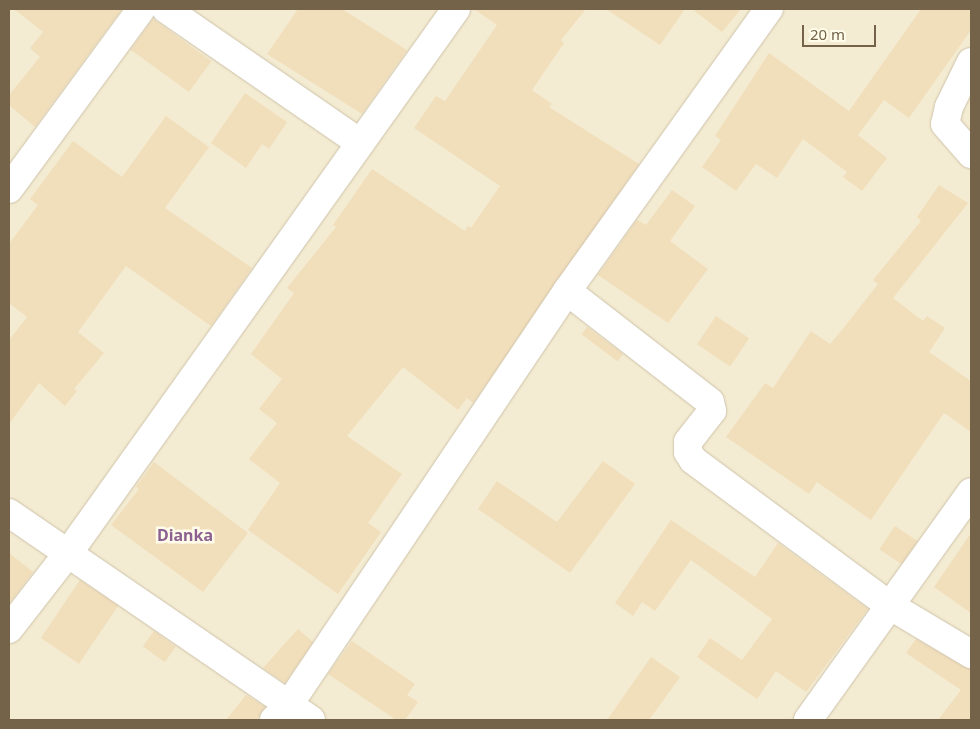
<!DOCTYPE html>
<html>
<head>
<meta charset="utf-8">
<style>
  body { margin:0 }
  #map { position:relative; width:980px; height:729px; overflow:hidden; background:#fcf8e4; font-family:"Noto Sans",sans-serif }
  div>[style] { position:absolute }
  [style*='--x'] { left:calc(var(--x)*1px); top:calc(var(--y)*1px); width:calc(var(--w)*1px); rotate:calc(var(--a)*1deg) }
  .residential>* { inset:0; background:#f4ecd2; transform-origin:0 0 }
  .building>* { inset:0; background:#f1debb; transform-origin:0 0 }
  .roads { filter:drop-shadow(0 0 1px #cdc2aa) drop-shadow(0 0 1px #cdc2aa) }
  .minor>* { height:28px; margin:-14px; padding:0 14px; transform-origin:14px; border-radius:14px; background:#fff }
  span { translate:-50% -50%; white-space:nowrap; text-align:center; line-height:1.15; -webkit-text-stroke:5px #fffcea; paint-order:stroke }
  .quarter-label { font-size:16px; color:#8c6191; font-weight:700 }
  .frame { position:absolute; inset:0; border:10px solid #746349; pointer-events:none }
  .scale { position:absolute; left:802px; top:25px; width:74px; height:22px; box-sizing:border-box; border:2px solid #746349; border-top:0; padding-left:6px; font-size:15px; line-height:18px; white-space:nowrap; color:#746349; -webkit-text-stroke:4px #fffcea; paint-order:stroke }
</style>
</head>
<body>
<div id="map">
  <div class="residential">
    <div style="left:9px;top:9px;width:962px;height:711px"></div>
  </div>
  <div class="building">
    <div style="clip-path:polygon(14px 9px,122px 9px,35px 127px,9px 105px,9px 95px,40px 57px,30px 48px,43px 32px)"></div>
    <div style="clip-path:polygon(298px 9px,342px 9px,407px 50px,362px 114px,267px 54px)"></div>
    <div style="clip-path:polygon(474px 9px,586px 9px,561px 40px,564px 43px,532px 90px,552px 104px,549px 107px,639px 164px,473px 403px,467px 398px,458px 410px,403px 367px,347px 436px,402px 474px,368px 523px,381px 532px,338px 594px,248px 530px,280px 483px,249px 459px,277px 423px,259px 409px,282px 379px,251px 354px,294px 293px,287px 288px,336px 227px,333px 225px,372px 169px,465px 231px,468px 226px,471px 228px,500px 186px,414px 128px,436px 96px,445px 101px,497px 25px)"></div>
    <div style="clip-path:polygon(606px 9px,685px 9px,660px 45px)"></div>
    <div style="clip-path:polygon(692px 9px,741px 9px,722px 32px)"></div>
    <div style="clip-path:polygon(921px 9px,971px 9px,971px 30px,909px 118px,884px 100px,858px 135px,887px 158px,862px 191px,843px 177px,847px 172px,803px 139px,777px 178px,756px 164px,736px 191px,702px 167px,721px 140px,715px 136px,769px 53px,849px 111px)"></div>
    <div style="left:153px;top:19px;width:72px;height:38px;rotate:36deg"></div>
    <div style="clip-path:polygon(245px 93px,287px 122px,269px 149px,262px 144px,246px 168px,211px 143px)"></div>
    <div style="clip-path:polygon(166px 116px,209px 147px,165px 208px,252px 268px,211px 326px,126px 266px,78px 332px,104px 353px,74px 389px,77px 391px,65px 406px,39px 383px,9px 424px,9px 340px,27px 317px,9px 303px,9px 244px,38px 205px,30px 199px,73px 141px,122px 177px)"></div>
    <div style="clip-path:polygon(939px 185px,968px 203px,893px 298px,923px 321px,927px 316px,945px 328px,929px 352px,971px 381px,971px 432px,944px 413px,871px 520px,817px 482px,809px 494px,726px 437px,765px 383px,773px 388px,811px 331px,830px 344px,842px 330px,878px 284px,873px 280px,921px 221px,917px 217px)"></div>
    <div style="clip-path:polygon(672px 190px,695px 206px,670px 241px,708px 269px,668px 323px,598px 275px,637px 220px,646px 225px)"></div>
    <div style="left:716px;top:316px;width:40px;height:34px;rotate:34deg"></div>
    <div style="left:587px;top:327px;width:45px;height:9px;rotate:37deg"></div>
    <div style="clip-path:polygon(603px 461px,635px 484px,570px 573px,478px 509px,497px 481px,557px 522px)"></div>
    <div style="clip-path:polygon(154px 462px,248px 533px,203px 592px,111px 525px,139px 489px,136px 487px)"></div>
    <div style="clip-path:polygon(671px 520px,755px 577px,778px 543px,868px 609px,806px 692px,776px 671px,757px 699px,697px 657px,710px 638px,742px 660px,772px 619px,691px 560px,655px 611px,642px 602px,633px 616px,615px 603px)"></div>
    <div style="left:895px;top:526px;width:27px;height:28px;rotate:34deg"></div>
    <div style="clip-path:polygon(971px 533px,971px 613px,934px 587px)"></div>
    <div style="clip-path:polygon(9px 553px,33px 572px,9px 604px)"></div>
    <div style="left:80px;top:580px;width:46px;height:70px;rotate:34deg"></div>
    <div style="clip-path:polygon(298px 629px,313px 642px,285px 683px,263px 668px)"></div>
    <div style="left:154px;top:631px;width:27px;height:19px;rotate:36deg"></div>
    <div style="clip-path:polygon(916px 639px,971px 670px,971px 720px,938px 720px,961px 690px,906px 653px)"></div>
    <div style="clip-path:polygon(352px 641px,415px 684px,407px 695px,418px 702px,405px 720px,396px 720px,328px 674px)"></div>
    <div style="clip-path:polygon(651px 657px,680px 677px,649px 720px,607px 720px)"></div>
    <div style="clip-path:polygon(246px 695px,265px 707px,259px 717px,256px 720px,226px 720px)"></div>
  </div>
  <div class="roads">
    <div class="minor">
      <div style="--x:166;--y:9;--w:236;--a:34.6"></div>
      <div style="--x:971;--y:62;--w:50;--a:116.1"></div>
      <div style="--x:949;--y:107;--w:17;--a:103"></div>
      <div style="--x:945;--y:124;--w:40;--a:49"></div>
      <div style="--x:9;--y:189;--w:223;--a:-53.7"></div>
      <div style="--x:567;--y:291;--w:181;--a:37.8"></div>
      <div style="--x:710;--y:402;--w:9;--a:77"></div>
      <div style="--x:712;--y:411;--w:39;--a:128"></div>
      <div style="--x:688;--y:442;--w:10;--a:90"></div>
      <div style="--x:688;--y:452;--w:9;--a:58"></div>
      <div style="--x:693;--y:460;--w:244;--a:36.5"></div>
      <div style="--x:889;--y:605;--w:96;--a:30.9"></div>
      <div style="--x:9;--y:513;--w:366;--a:34.4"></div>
      <div style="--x:9;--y:629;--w:98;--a:-52.1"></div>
      <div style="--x:69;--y:552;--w:667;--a:-54.52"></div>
      <div style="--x:274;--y:720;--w:20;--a:-45"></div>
      <div style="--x:288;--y:706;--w:500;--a:-56.09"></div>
      <div style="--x:567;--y:291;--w:347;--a:-54.4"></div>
      <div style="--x:808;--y:720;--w:280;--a:-54.4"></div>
    </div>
  </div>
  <div class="quarter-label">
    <span style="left:185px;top:535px">Dianka</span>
  </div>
  <div class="frame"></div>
  <div class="scale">20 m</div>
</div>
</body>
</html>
